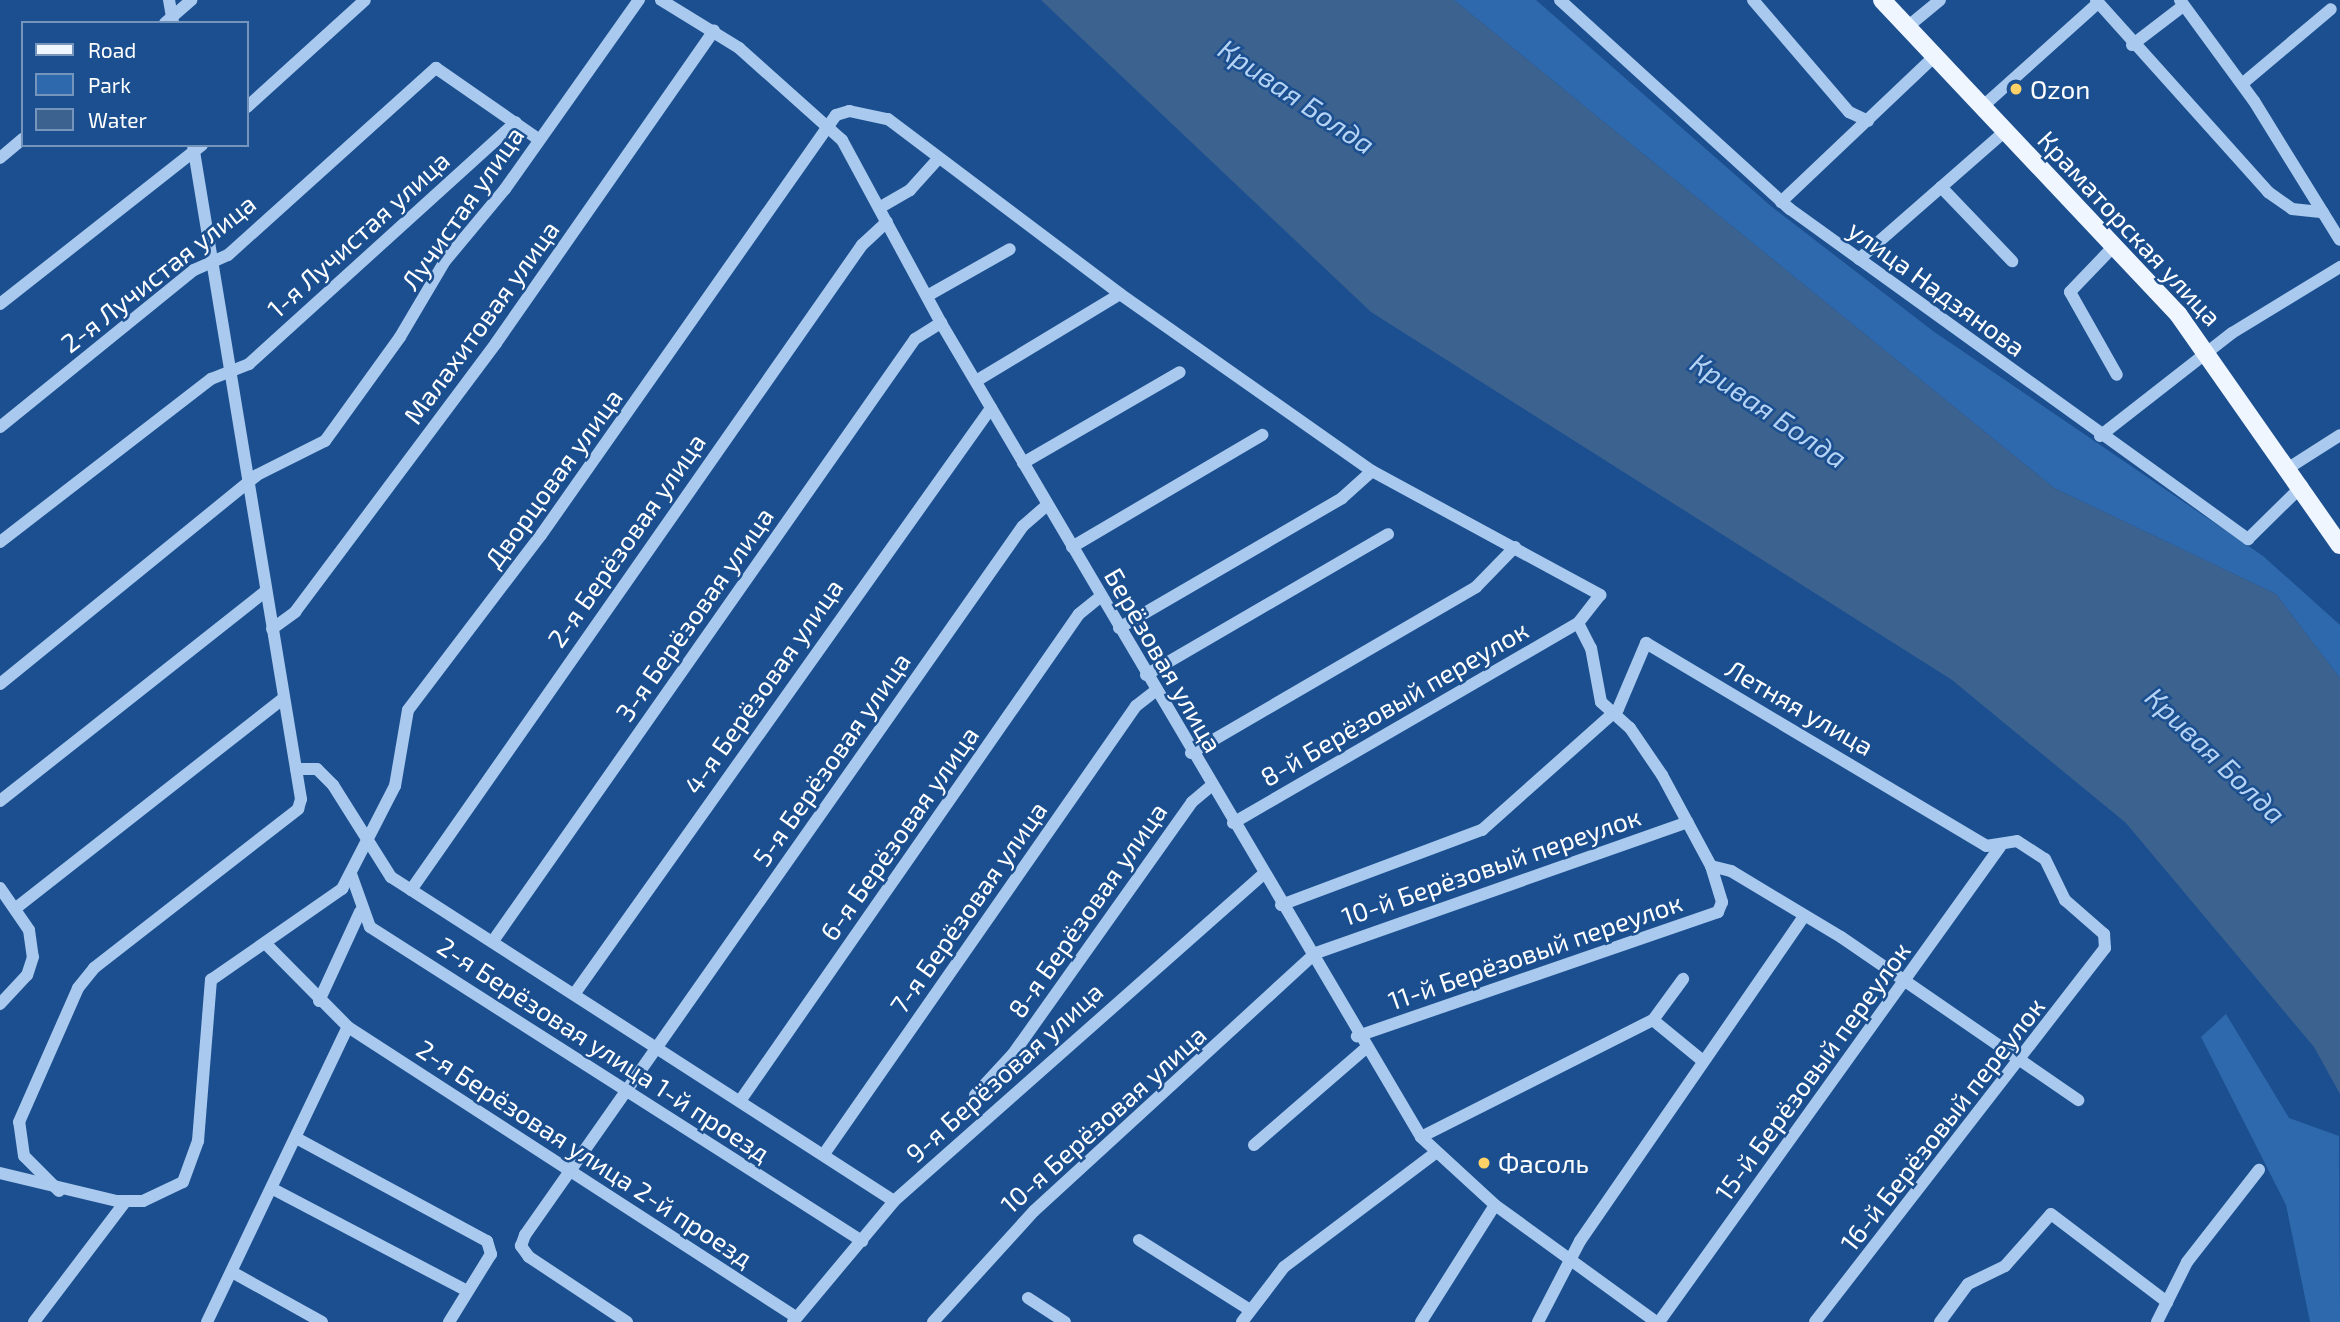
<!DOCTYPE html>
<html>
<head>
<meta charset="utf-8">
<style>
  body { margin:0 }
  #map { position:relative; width:2340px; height:1322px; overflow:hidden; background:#1b4f8f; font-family:"Exo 2",sans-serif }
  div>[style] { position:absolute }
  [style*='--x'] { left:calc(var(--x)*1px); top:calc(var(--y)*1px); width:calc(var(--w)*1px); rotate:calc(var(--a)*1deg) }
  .green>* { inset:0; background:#2e69ad }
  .water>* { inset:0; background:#3c6290 }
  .minor>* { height:12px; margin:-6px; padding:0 6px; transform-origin:6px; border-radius:6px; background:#a9c9ee }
  .major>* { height:18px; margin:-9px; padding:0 9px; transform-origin:9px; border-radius:9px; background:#f0f6ff }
  .dots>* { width:19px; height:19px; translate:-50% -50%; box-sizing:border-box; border:4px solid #1b4f8f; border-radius:50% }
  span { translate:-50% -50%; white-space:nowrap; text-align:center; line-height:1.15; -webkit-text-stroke:5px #1b4f8f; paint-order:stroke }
  .poi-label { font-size:26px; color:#fff }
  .left { translate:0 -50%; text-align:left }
  .street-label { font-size:26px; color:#fff }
  .water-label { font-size:28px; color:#b5d3f5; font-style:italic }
  .legend { position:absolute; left:21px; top:21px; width:228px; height:126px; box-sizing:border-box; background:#1b4f8f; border:2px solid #7695bc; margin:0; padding:9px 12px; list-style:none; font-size:21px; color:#fff }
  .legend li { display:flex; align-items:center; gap:14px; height:35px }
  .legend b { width:35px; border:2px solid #7695bc }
</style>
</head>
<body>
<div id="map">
  <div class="green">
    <div style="clip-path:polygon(1454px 0,1536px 0,1772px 207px,1933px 331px,2263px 556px,2340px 625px,2340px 678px,2276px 594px,2054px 488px)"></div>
    <div style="clip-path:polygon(2226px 1014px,2289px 1118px,2339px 1136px,2340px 1322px,2310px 1322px,2286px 1205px,2201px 1037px)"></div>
  </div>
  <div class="water">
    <div style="clip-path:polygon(1041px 0,1454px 0,2054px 488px,2276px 594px,2340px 678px,2340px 1094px,2314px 1047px,2126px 823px,1952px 680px,1371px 312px)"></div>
  </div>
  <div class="minor">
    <div style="--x:169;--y:0;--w:23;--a:80"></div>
    <div style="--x:661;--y:0;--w:92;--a:31.6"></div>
    <div style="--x:739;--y:48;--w:138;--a:41.8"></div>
    <div style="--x:842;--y:140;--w:208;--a:61.6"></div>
    <div style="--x:941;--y:323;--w:945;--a:59.47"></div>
    <div style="--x:1421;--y:1137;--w:100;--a:42.6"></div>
    <div style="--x:1495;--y:1205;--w:199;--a:36"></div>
    <div style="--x:1560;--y:0;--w:311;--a:42.3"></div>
    <div style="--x:1790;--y:209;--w:565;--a:35.77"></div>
    <div style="--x:2248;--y:539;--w:76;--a:-44.5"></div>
    <div style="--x:1753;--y:0;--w:148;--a:49.4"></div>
    <div style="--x:1849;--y:112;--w:21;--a:25"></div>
    <div style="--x:2096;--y:0;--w:258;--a:48.1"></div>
    <div style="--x:2268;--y:192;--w:29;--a:35"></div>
    <div style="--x:2292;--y:209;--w:31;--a:6"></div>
    <div style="--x:2180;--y:0;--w:125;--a:53.8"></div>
    <div style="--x:2254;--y:101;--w:163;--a:58.3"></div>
    <div style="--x:165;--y:23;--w:35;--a:-41"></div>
    <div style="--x:1906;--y:28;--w:44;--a:-39.5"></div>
    <div style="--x:2132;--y:45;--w:64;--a:-37.4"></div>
    <div style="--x:2242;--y:84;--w:116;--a:-40.1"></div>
    <div style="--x:247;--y:107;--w:159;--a:-42.2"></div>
    <div style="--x:1981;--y:108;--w:157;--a:-41.9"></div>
    <div style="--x:0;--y:158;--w:30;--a:-40"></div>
    <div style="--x:1941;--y:187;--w:103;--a:46.2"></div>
    <div style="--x:1781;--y:202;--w:209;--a:-43.5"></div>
    <div style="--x:879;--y:208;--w:36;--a:-30"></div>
    <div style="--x:910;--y:190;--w:42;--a:-47.9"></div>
    <div style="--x:2115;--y:245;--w:65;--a:133.8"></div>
    <div style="--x:2070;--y:292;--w:95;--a:60.5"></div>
    <div style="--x:1859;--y:259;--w:194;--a:-41.2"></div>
    <div style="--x:927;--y:296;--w:95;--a:-29.5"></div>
    <div style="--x:0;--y:304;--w:257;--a:-38.2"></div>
    <div style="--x:976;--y:381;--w:168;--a:-31.1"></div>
    <div style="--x:0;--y:427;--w:250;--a:-39"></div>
    <div style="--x:194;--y:270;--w:37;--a:-24"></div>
    <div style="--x:228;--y:255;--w:280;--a:-42"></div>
    <div style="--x:436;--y:68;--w:124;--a:34.8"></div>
    <div style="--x:2100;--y:436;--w:167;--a:-38"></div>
    <div style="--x:2232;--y:333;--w:127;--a:-31.4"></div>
    <div style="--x:1023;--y:463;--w:181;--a:-30.1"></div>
    <div style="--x:2290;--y:467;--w:59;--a:-32.6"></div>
    <div style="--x:0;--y:542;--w:267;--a:-37.7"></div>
    <div style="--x:211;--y:379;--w:41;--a:-21.5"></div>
    <div style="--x:249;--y:364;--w:360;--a:-42.2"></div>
    <div style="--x:1072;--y:547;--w:221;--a:-30.5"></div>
    <div style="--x:1119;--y:628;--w:258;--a:-30.2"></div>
    <div style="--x:1342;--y:498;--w:40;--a:-42"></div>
    <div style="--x:272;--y:629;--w:29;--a:-36"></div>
    <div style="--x:295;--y:612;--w:336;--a:-53.2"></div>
    <div style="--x:496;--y:343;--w:381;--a:-55.1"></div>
    <div style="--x:1146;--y:675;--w:280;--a:-30.2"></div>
    <div style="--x:0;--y:684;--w:331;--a:-39.1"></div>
    <div style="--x:257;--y:475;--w:76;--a:-26.6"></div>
    <div style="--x:325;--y:441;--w:128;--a:-54.2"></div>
    <div style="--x:400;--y:337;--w:88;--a:-59.4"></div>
    <div style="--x:445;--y:261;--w:94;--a:-50.2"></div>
    <div style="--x:505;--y:189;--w:232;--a:-54.7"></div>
    <div style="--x:1191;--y:753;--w:330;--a:-30.2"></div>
    <div style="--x:1476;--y:587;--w:56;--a:-45.7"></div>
    <div style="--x:296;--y:769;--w:21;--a:0"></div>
    <div style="--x:317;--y:769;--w:23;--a:45"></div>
    <div style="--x:333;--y:785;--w:109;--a:57.8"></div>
    <div style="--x:391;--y:877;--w:598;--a:32.79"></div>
    <div style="--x:0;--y:801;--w:339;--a:-38.3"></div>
    <div style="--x:1233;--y:823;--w:399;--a:-30.1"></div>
    <div style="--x:1711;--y:866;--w:21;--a:14"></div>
    <div style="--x:1731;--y:871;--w:128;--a:31"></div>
    <div style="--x:1841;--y:937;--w:288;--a:34.5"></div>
    <div style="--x:351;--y:874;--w:56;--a:70.3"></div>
    <div style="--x:370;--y:927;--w:584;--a:32.55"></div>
    <div style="--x:0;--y:888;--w:51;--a:55.4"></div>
    <div style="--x:29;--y:930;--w:27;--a:82"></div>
    <div style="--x:33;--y:957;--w:19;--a:108"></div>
    <div style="--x:27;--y:975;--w:40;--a:133"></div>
    <div style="--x:411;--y:890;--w:787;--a:-55.04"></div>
    <div style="--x:862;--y:245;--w:34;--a:-43"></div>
    <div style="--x:1281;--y:905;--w:215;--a:-20.5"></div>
    <div style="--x:1482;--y:830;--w:182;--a:-41.7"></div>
    <div style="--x:1618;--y:709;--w:72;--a:-67"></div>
    <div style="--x:1646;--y:643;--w:396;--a:30.8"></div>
    <div style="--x:1986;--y:846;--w:31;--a:-9"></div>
    <div style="--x:2017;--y:841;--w:33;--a:33"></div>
    <div style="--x:2045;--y:859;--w:46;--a:64"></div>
    <div style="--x:2065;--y:900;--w:52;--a:41.1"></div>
    <div style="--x:2104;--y:934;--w:14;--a:86"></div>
    <div style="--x:2105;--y:948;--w:473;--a:127.8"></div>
    <div style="--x:16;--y:908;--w:340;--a:-38.1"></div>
    <div style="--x:493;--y:941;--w:735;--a:-54.97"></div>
    <div style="--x:915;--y:339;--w:31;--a:-32"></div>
    <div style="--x:265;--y:943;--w:118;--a:45.3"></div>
    <div style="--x:348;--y:1027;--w:534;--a:32.92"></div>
    <div style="--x:575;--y:993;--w:718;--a:-54.58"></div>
    <div style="--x:319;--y:1001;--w:98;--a:-65.3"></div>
    <div style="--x:1653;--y:1020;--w:65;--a:39.4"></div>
    <div style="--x:975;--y:1095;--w:56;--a:-47.2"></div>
    <div style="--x:1013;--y:1054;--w:309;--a:-54.6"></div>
    <div style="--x:1192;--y:802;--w:25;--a:-40"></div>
    <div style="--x:740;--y:1101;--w:593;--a:-55.16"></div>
    <div style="--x:1079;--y:614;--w:28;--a:-39"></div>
    <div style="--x:1421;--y:1137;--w:260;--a:-26.8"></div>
    <div style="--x:1653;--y:1020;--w:51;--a:-53.8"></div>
    <div style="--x:298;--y:1139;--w:215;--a:28.4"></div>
    <div style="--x:487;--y:1241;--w:14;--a:73"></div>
    <div style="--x:491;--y:1254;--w:80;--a:121.7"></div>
    <div style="--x:1254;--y:1145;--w:147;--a:-40.9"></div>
    <div style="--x:824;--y:1154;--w:546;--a:-55.15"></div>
    <div style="--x:1136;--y:706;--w:24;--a:-38"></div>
    <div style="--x:0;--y:1173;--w:120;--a:13.5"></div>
    <div style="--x:117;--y:1201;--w:26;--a:0"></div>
    <div style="--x:143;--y:1201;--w:44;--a:-25.4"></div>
    <div style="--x:183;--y:1182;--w:44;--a:-69.9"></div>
    <div style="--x:198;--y:1141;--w:162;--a:-85.4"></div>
    <div style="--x:211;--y:980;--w:160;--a:-34.8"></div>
    <div style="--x:342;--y:889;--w:116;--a:-62.8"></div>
    <div style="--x:395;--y:786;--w:77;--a:-80.3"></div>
    <div style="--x:408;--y:710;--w:220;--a:-52.8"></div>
    <div style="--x:541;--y:535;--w:513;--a:-54.92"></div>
    <div style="--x:836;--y:115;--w:14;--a:-17"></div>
    <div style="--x:849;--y:111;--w:40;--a:12"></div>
    <div style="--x:888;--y:119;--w:291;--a:37"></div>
    <div style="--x:1120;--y:294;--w:308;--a:35.1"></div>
    <div style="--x:1372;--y:471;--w:260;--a:28.5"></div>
    <div style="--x:1600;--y:595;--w:36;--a:128"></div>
    <div style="--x:1578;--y:623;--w:28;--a:63"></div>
    <div style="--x:1591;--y:648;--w:55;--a:79.5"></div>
    <div style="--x:1601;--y:702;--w:39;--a:42"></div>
    <div style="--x:1630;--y:728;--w:57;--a:55.8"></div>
    <div style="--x:1662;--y:775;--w:103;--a:61.7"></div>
    <div style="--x:1711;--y:866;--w:38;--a:73"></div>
    <div style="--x:1722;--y:902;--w:11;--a:112"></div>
    <div style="--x:1718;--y:912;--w:382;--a:161"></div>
    <div style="--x:273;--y:1189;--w:219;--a:27.7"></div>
    <div style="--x:59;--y:1191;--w:49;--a:-135"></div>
    <div style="--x:24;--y:1156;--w:34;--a:-98"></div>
    <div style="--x:19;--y:1122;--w:146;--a:-66.2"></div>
    <div style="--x:78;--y:988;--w:26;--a:-51"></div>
    <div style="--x:94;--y:968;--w:259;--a:-37.9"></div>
    <div style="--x:298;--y:809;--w:10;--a:-73"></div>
    <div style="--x:301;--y:799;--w:663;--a:-99.38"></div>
    <div style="--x:1139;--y:1240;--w:131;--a:32.2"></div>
    <div style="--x:232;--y:1272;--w:103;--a:29.1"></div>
    <div style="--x:1028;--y:1298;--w:44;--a:33"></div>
    <div style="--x:34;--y:1322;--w:152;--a:-52.8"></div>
    <div style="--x:207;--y:1322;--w:327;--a:-64.5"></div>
    <div style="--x:627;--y:1322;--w:118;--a:-146.4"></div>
    <div style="--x:529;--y:1257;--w:14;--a:-126"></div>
    <div style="--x:521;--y:1246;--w:12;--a:-70"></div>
    <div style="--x:525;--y:1235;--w:866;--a:-54.92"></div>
    <div style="--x:1023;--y:526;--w:32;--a:-41"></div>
    <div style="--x:793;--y:1322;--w:158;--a:-50.1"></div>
    <div style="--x:894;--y:1201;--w:493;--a:-41.5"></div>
    <div style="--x:933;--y:1322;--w:150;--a:-47.7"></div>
    <div style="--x:1034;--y:1211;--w:382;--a:-42.5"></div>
    <div style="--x:1316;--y:953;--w:394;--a:-19.4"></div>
    <div style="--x:1242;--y:1322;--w:69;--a:-52.6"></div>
    <div style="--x:1284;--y:1267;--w:188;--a:-37"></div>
    <div style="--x:1421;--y:1322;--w:138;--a:-57.7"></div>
    <div style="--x:1538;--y:1322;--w:91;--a:-62.6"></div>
    <div style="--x:1580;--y:1241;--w:395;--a:-55.4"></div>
    <div style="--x:1659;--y:1322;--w:585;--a:-54.33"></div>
    <div style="--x:1940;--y:1322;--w:47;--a:-53.6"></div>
    <div style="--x:1968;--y:1284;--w:41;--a:-25.9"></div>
    <div style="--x:2005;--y:1266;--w:69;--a:-48.5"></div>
    <div style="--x:2051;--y:1214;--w:146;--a:37.2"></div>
    <div style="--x:2157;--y:1322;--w:67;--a:-63.4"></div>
    <div style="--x:2187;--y:1262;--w:117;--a:-52"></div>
  </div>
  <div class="major">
    <div style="--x:1882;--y:0;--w:432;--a:46.7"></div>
    <div style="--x:2178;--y:314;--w:282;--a:55"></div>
  </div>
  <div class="dots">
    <div style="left:2016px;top:89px;background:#ffd166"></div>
    <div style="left:1484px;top:1163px;background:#ffd166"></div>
  </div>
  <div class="poi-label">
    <span class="left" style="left:2030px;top:89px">Ozon</span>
    <span class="left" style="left:1498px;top:1163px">Фасоль</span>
  </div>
  <div class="street-label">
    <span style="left:462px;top:208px;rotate:-55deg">Лучистая улица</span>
    <span style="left:2130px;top:228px;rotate:47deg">Краматорская улица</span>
    <span style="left:358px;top:234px;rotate:-42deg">1-я Лучистая улица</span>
    <span style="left:158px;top:273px;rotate:-38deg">2-я Лучистая улица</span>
    <span style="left:1937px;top:288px;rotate:36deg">улица Надзянова</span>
    <span style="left:481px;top:322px;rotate:-54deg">Малахитовая улица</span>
    <span style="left:553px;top:478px;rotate:-54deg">Дворцовая улица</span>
    <span style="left:626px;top:540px;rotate:-55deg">2-я Берёзовая улица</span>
    <span style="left:694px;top:614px;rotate:-55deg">3-я Берёзовая улица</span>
    <span style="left:1164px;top:660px;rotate:60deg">Берёзовая улица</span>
    <span style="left:763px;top:686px;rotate:-55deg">4-я Берёзовая улица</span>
    <span style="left:1394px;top:703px;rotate:-30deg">8-й Берёзовый переулок</span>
    <span style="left:1800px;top:707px;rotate:30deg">Летняя улица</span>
    <span style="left:831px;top:759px;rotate:-55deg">5-я Берёзовая улица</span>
    <span style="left:899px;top:833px;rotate:-55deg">6-я Берёзовая улица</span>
    <span style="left:1491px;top:866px;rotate:-19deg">10-й Берёзовый переулок</span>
    <span style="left:968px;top:907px;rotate:-55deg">7-я Берёзовая улица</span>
    <span style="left:1087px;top:910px;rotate:-55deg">8-я Берёзовая улица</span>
    <span style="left:1535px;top:951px;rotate:-19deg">11-й Берёзовый переулок</span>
    <span style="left:604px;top:1049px;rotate:33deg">2-я Берёзовая улица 1-й проезд</span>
    <span style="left:1812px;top:1071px;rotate:-54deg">15-й Берёзовый переулок</span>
    <span style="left:1004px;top:1072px;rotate:-42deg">9-я Берёзовая улица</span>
    <span style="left:1103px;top:1119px;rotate:-42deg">10-я Берёзовая улица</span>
    <span style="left:1942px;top:1124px;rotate:-52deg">16-й Берёзовый переулок</span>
    <span style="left:585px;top:1153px;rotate:33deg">2-я Берёзовая улица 2-й проезд</span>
  </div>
  <div class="water-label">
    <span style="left:1297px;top:96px;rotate:34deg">Кривая Болда</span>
    <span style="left:1769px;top:410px;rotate:34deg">Кривая Болда</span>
    <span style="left:2216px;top:755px;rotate:44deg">Кривая Болда</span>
  </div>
  <ul class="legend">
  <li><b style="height:9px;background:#f0f6ff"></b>Road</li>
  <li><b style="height:19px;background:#2e69ad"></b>Park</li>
  <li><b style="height:19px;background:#3c6290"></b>Water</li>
  </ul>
</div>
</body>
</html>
